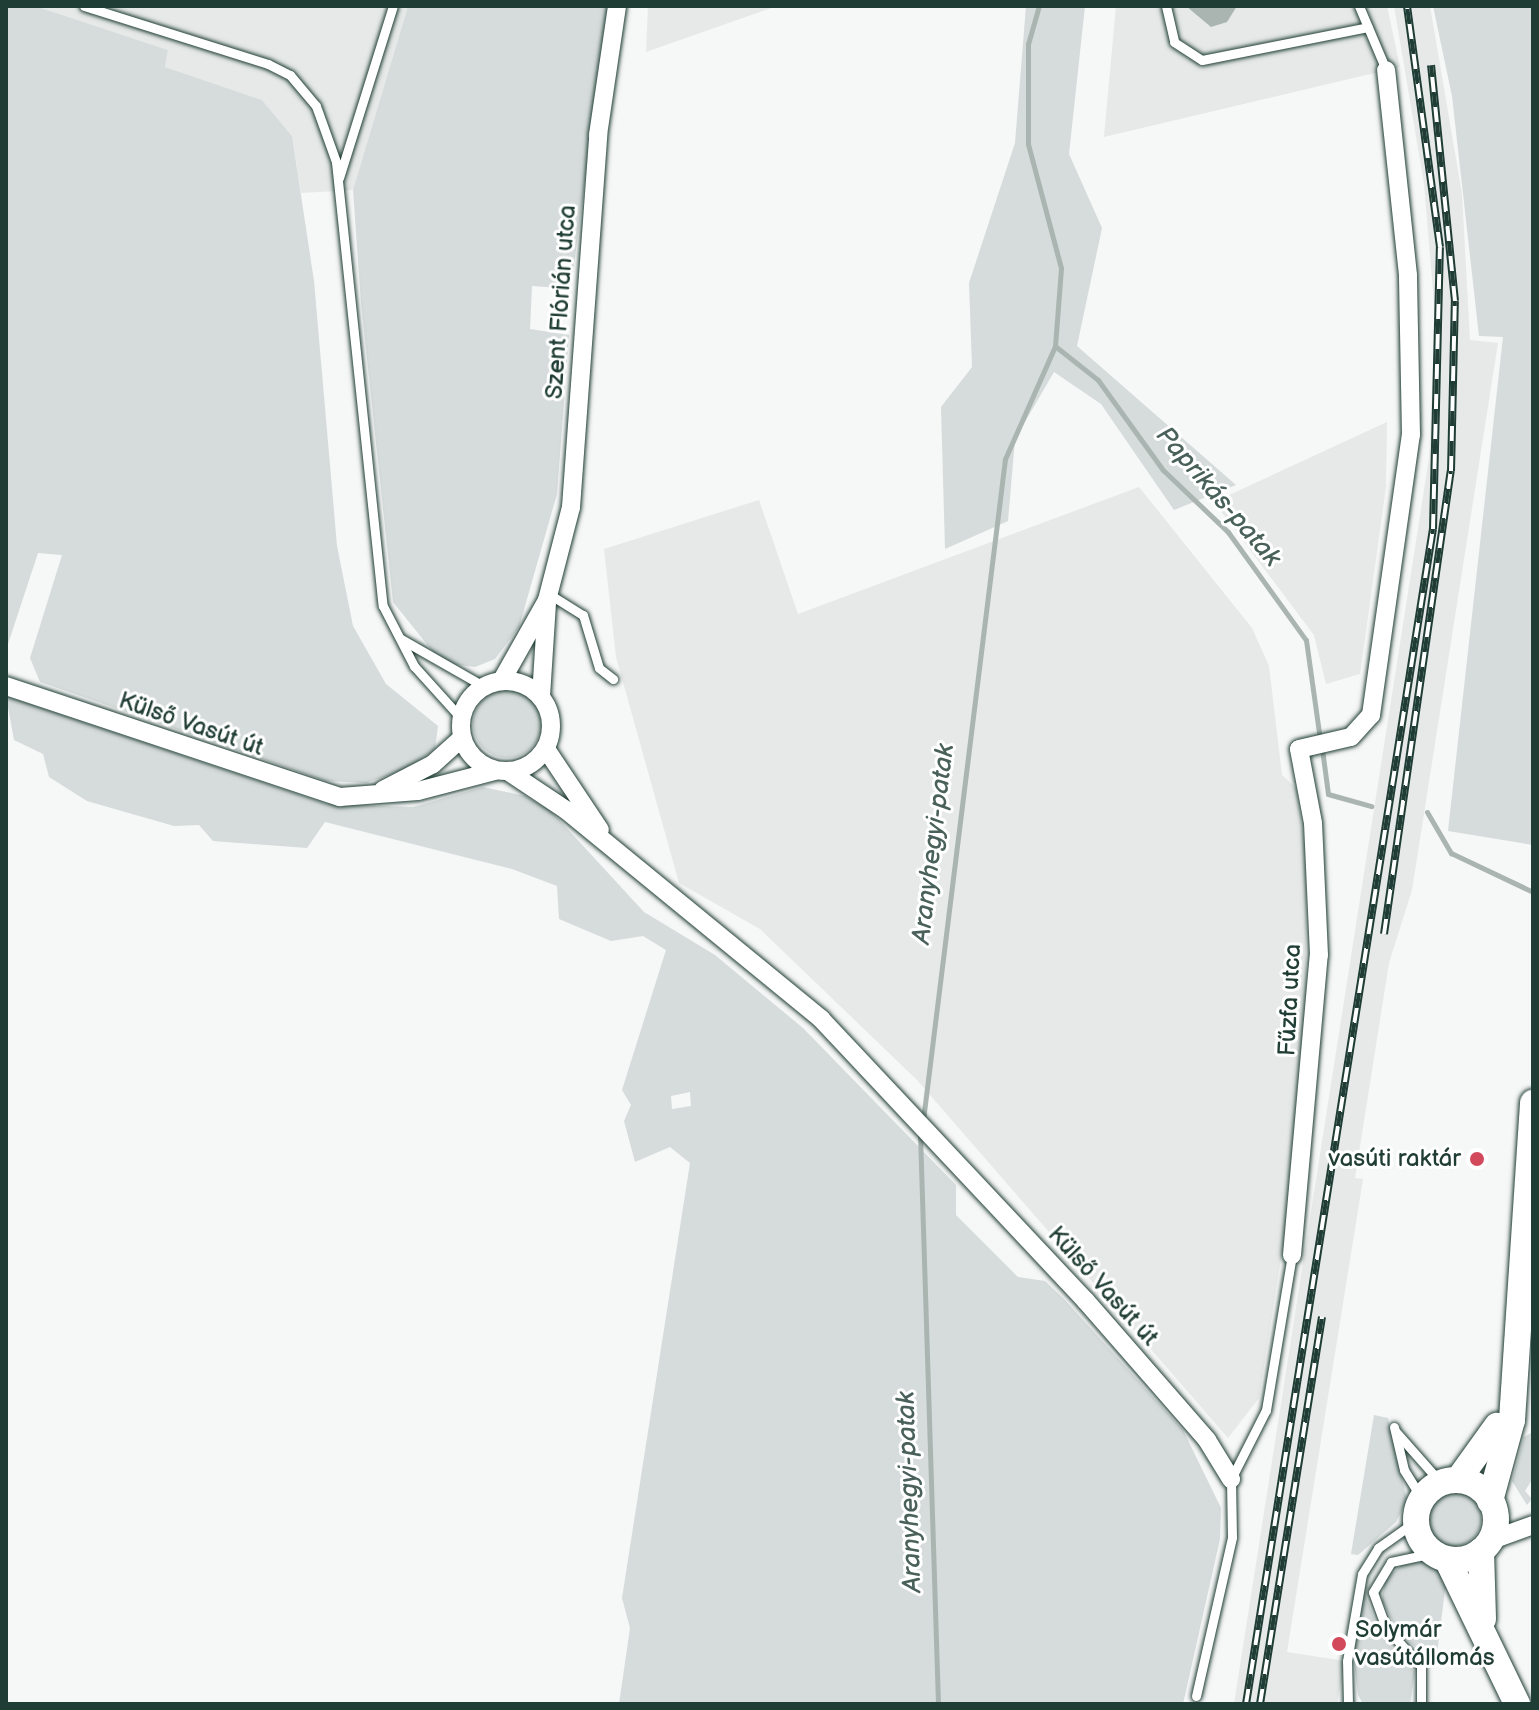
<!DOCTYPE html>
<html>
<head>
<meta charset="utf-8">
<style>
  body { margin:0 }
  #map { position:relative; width:1539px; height:1710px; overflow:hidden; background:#f6f7f7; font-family:"Balsamiq Sans",sans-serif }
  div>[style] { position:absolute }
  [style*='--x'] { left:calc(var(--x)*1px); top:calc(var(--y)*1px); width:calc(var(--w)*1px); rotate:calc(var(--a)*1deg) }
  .built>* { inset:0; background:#e6e9e8 }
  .green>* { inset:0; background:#d6dcdb }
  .round { border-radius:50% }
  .water>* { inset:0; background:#aab5b1 }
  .stream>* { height:5px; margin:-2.5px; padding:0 2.5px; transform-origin:2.5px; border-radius:2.5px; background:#aab5b1 }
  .roads { filter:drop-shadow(0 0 2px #1f3d34) drop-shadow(0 0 2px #1f3d34) }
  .lane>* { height:9px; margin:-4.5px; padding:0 4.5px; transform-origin:4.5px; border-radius:4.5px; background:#fff }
  .street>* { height:18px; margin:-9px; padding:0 9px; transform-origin:9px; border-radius:9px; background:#fff }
  .street>.ring { margin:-9px; padding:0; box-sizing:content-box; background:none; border:18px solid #fff; border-radius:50% }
  .secondary>* { height:26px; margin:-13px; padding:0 13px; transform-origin:13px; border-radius:13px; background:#fff }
  .secondary>.ring { margin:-13px; padding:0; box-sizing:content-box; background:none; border:26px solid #fff; border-radius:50% }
  .rail>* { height:8px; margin-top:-4px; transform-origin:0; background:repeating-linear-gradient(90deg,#fff 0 15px,#1f3d34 0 30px); box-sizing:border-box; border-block:2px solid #1f3d34 }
  .dots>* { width:22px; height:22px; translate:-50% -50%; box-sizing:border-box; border:4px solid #fff; border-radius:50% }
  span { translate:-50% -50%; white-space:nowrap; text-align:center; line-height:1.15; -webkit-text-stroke:6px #fff; paint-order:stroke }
  .street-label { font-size:24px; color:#1f3d34 }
  .poi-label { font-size:24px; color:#1f3d34 }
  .right { translate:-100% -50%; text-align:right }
  .left { translate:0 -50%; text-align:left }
  .water-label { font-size:26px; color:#49615a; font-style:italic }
  .frame { position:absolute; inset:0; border:8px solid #1f3d34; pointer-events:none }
</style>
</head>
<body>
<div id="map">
  <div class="built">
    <div style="clip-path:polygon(35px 6px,408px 6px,353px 190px,301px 193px,292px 136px,262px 100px,165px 67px,168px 50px)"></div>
    <div style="clip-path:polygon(648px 6px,777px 6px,646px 52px)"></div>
    <div style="clip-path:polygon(1116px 6px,1387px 6px,1400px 67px,1104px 137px)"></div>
    <div style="clip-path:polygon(1394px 6px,1430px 6px,1462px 194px,1470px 340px,1498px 343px,1412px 890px,1389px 963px,1355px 1178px,1363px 1179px,1287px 1652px,1345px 1661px,1337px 1704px,1234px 1704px,1429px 458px,1435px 315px,1424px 184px)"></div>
    <div style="clip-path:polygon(1387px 422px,1386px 487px,1360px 674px,1326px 684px,1314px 635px,1214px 502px)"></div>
    <div style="clip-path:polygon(1139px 487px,1252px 628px,1269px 666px,1282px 775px,1296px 788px,1306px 851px,1306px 1036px,1291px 1195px,1259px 1398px,1228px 1438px,917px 1080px,760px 929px,679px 883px,616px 657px,604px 549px,759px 500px,798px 614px)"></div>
  </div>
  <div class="green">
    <div style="clip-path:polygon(6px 6px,35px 6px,168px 50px,165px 67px,262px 100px,292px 136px,314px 281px,337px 546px,353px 626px,386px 684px,438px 726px,435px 749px,407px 769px,366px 783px,326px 781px,40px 682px,30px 658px,62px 555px,38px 553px,6px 650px)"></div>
    <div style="clip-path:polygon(408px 6px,608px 6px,572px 280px,561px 288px,532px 286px,530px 329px,569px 335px,557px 494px,519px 627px,495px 659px,475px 667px,442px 663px,393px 602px,361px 303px,353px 190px)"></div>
    <div style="clip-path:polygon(1026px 6px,1085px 6px,1069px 154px,1102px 228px,1077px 346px,1236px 485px,1174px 510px,1101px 404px,1054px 372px,1015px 439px,1008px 521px,945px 549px,941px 407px,972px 367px,969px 283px,1015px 143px)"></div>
    <div style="clip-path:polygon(1433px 6px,1533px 6px,1533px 845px,1448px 831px,1503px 337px,1479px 336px,1452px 96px)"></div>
    <div class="round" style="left:473px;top:690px;width:68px;height:68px"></div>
    <div style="clip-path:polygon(evenodd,6px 696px,327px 804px,413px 807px,483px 787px,525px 796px,551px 811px,644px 912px,715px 955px,803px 1028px,956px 1185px,956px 1215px,1018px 1277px,1045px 1281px,1064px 1299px,1183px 1430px,1221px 1508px,1220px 1539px,1183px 1704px,619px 1704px,630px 1628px,622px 1598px,690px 1163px,670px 1147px,635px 1162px,624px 1121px,631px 1105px,622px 1090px,666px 950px,643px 936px,611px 941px,559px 919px,557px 886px,512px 869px,325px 822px,307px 848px,213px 841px,199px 825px,174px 826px,87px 801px,49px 777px,43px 754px,14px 740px,6px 696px,690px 1092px,691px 1106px,672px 1109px,671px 1096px,690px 1092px)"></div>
    <div style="clip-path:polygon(1374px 1415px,1388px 1418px,1407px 1500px,1396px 1522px,1358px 1555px,1351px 1554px)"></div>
    <div style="clip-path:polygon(1533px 1432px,1533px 1478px,1525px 1491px,1532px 1499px,1527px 1505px,1512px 1481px,1524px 1437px)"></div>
    <div class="round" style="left:1427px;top:1492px;width:54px;height:54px"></div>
    <div style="clip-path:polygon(1407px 1561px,1432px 1562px,1452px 1586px,1445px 1590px,1436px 1662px,1400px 1635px,1382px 1601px,1385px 1579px)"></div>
    <div style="clip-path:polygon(1363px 1589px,1381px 1636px,1415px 1672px,1410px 1704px,1363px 1704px,1358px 1695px,1353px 1653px)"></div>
  </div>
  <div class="water">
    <div style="clip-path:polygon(1186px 6px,1237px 6px,1227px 22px,1211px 27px)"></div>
  </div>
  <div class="stream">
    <div style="--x:1055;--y:346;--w:55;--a:38.3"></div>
    <div style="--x:1098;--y:380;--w:111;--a:54.2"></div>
    <div style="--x:1163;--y:470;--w:90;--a:43.6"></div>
    <div style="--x:1228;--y:532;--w:133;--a:54.2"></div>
    <div style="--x:1306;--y:640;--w:100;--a:82"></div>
    <div style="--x:1322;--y:749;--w:45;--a:82.4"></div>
    <div style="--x:1328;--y:794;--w:45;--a:15.6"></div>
    <div style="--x:1427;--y:812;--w:48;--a:59.7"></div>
    <div style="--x:1451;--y:853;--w:91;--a:25.4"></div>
    <div style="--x:923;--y:1120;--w:666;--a:-82.93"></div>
    <div style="--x:1005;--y:459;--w:124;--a:-66.1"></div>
    <div style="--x:1055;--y:346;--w:78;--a:-85.6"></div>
    <div style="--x:1061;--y:268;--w:128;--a:-104.9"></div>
    <div style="--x:1028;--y:144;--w:100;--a:-90"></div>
    <div style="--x:1028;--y:44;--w:40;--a:-74"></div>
    <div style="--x:920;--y:1134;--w:570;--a:88.19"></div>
  </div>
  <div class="roads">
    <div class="lane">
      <div style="--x:84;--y:6;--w:193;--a:17.5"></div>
      <div style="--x:268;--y:64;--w:25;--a:27"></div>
      <div style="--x:290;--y:75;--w:40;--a:50"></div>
      <div style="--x:316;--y:106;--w:59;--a:70.3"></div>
      <div style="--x:336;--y:162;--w:446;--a:84"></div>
      <div style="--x:383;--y:606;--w:68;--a:62.7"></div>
      <div style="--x:414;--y:666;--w:70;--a:47.9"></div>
      <div style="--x:1166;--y:6;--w:37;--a:77"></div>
      <div style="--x:1174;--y:42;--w:33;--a:33"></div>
      <div style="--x:1202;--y:60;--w:169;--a:-11.2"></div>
      <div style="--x:1359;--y:6;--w:69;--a:67.1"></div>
      <div style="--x:339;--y:178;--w:180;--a:-72.6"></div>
      <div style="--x:549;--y:594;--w:40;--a:32"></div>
      <div style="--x:583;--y:615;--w:55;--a:73.2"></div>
      <div style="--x:599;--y:668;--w:18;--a:38"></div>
      <div style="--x:401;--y:639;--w:95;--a:29.8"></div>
      <div style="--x:1394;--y:1427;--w:44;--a:76.9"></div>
      <div style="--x:1404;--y:1470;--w:34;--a:58"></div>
      <div style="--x:1396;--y:1432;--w:68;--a:48.6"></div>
      <div style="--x:1196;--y:1696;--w:163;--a:-77.2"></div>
      <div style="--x:1232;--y:1537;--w:58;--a:-91"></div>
      <div style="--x:1231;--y:1479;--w:77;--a:-63.1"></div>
      <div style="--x:1266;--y:1410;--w:157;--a:-80.5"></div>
      <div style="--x:1348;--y:1704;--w:43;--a:-91.3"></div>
      <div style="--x:1347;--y:1661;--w:88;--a:-80.2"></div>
      <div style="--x:1362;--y:1574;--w:31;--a:-58"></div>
      <div style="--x:1378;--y:1548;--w:47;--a:-35.4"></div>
      <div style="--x:1421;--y:1704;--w:38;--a:-90"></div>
      <div style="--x:1421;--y:1666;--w:52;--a:-132.6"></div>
      <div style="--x:1386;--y:1628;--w:38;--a:-110"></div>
      <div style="--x:1373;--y:1592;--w:35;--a:-59"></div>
      <div style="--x:1391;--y:1562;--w:43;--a:-12.1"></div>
    </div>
    <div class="street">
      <div style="--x:502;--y:680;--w:92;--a:-60.6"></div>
      <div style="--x:547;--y:600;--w:96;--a:-75.5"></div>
      <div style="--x:571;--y:507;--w:373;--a:-85.8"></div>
      <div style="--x:598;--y:135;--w:130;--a:-81.6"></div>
      <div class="ring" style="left:461px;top:681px;width:72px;height:72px"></div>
      <div style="--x:6;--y:686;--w:352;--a:18.4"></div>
      <div style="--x:340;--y:797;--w:78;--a:-4.4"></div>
      <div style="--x:418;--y:791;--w:80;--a:-14.6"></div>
      <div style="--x:541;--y:696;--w:93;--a:-86.3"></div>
      <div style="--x:546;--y:749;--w:97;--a:56.3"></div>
      <div style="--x:509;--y:772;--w:69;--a:33.7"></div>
      <div style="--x:566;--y:810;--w:330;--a:39.3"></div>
      <div style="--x:821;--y:1019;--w:386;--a:46.8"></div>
      <div style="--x:1085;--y:1300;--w:186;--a:48.9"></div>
      <div style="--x:1207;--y:1440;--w:46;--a:58.4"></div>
      <div style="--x:383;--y:790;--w:56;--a:-27.5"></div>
      <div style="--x:433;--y:764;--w:39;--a:-42"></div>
      <div style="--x:1292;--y:1255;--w:301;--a:-84.9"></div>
      <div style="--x:1319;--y:955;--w:132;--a:-92.6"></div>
      <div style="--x:1313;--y:823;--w:75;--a:-100.7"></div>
      <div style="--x:1299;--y:749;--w:53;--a:-13"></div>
      <div style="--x:1351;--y:737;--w:30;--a:-48"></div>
      <div style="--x:1371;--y:715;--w:283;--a:-81.9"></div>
      <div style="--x:1411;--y:435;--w:160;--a:-91.1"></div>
      <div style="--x:1408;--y:275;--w:206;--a:-96.1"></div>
      <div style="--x:1489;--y:1541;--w:47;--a:-20"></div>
    </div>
    <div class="secondary">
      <div style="--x:1458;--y:1480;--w:67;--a:-54.2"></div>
      <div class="ring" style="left:1416px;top:1480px;width:54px;height:54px"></div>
      <div style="--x:1490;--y:1501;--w:84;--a:-74.8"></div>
      <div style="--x:1512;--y:1420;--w:318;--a:-86.2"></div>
      <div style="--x:1481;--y:1551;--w:68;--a:88.3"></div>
      <div style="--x:1447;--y:1559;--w:161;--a:64.2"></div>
    </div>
  </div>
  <div class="rail">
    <div style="--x:1384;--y:934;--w:468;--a:-81.8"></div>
    <div style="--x:1451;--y:471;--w:170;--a:-88.7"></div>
    <div style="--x:1455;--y:301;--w:237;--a:-95.8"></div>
    <div style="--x:1246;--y:1704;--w:1190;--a:-80.96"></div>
    <div style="--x:1433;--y:529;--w:282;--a:-88.6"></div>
    <div style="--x:1440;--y:247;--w:243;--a:-97.8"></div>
    <div style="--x:1260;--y:1704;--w:392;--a:-80.9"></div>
  </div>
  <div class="dots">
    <div style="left:1477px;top:1159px;background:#d1495b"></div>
    <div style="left:1339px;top:1644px;background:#d1495b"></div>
  </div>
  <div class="street-label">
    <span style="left:561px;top:302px;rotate:-86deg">Szent Flórián utca</span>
    <span style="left:191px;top:724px;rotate:19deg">Külső Vasút út</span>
    <span style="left:1290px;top:1000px;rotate:-87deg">Fűzfa utca</span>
    <span style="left:1103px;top:1286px;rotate:48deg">Külső Vasút út</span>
  </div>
  <div class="poi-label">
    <span class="right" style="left:1461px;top:1159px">vasúti raktár</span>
    <span class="left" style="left:1355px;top:1644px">Solymár<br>vasútállomás</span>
  </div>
  <div class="water-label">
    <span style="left:1218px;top:497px;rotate:49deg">Paprikás-patak</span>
    <span style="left:934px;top:844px;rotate:-83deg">Aranyhegyi-patak</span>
    <span style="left:910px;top:1492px;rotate:-92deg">Aranyhegyi-patak</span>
  </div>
  <div class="frame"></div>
</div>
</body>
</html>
